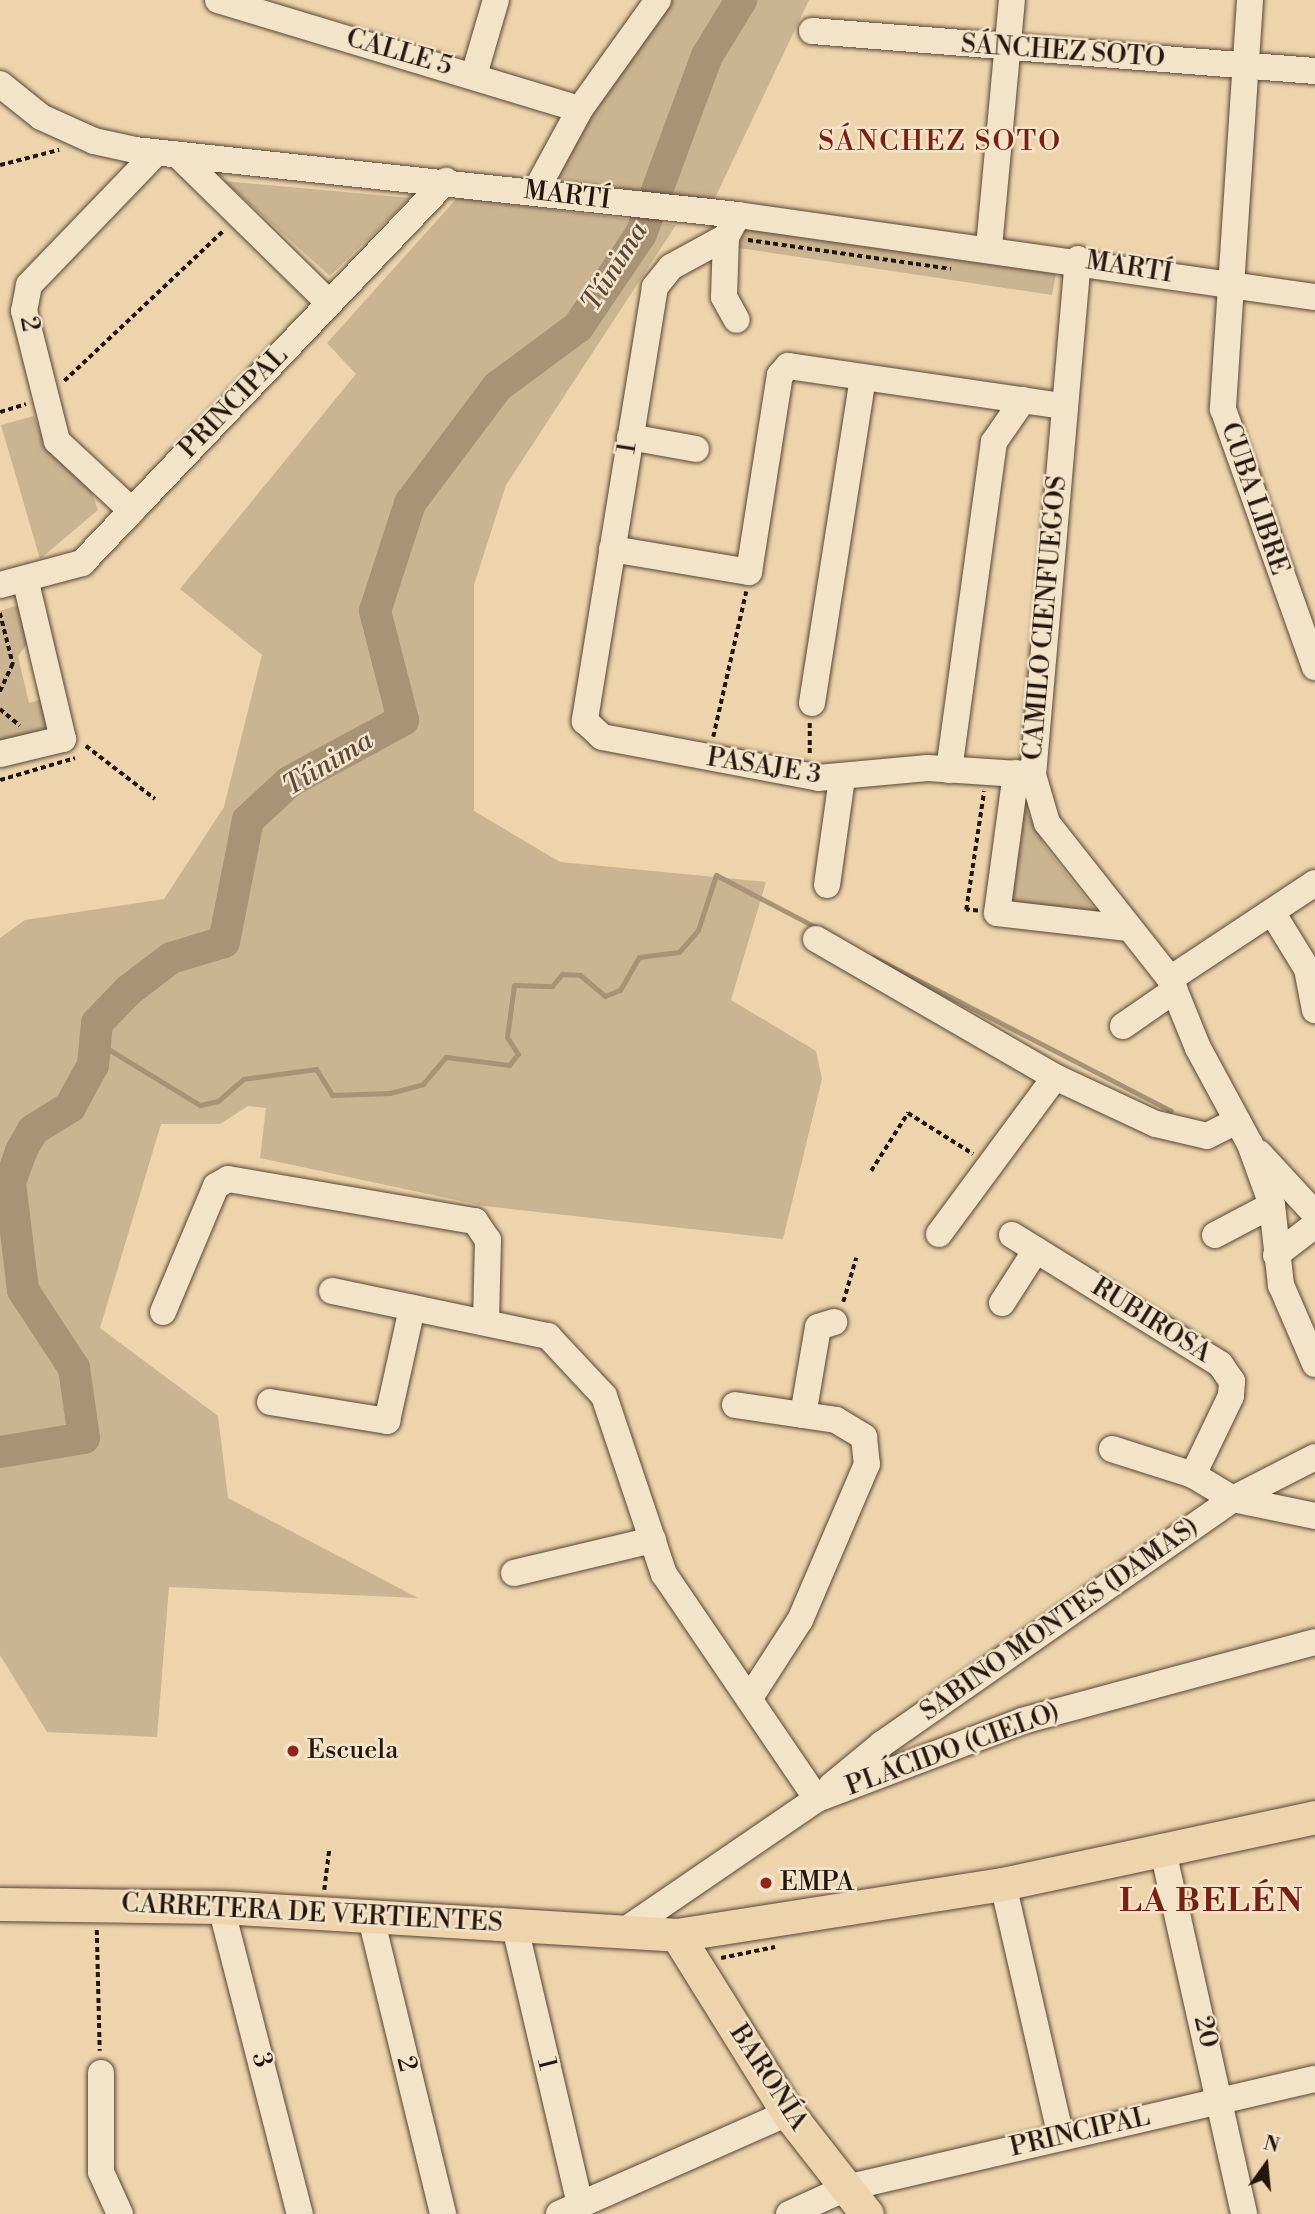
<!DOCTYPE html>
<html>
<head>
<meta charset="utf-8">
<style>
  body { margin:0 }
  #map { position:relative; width:1315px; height:2214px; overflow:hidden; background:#edd4ac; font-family:"Libre Bodoni",serif }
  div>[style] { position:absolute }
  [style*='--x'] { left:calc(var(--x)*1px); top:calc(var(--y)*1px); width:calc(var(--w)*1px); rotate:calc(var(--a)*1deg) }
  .green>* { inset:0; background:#cbb491 }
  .stream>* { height:5px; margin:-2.5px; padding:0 2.5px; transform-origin:2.5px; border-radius:2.5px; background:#a99377 }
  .river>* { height:32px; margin:-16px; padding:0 16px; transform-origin:16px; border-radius:16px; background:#a99377 }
  .path>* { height:3.5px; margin-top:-1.75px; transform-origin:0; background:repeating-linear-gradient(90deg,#25150f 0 5px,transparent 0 8.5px) }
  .roads { filter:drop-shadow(0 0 2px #574536) drop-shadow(0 0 2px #574536) }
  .minor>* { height:26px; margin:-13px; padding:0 13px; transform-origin:13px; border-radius:13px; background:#f3e3c9 }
  .major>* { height:33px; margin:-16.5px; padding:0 16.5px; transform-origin:16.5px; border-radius:16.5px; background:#edd4ac }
  .dots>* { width:19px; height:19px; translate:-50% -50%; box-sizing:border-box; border:4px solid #f3e3c9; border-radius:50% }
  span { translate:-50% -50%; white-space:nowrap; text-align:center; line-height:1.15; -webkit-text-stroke:5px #f3e3c9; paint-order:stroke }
  .street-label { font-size:26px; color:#25150f }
  .poi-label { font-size:26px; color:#25150f }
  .left { translate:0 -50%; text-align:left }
  .neighbourhood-label { font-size:28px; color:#7a1f14; letter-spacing:2px }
  .water-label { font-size:28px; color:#5a4739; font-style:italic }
  .district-label { font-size:33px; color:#7a1f14; font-weight:700; letter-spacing:2px }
  .north { position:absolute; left:1231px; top:2130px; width:70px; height:70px; -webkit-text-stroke:5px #f3e3c9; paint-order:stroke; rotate:15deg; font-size:19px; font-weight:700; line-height:28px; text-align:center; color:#25150f }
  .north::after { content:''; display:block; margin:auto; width:24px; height:32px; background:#25150f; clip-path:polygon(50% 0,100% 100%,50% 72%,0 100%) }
</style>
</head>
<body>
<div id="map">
  <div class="green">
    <div style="clip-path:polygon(659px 0,809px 0,714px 200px,544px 180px)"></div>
    <div style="clip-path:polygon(224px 181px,410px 198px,330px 276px)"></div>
    <div style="clip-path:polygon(457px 198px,676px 225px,506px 485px,474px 585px,474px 811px,560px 862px,766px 882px,731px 1000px,816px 1051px,822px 1079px,783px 1239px,484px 1206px,260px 1158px,266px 1108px,248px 1106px,220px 1124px,161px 1124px,100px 1328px,218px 1416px,228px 1498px,418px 1598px,169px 1587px,157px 1737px,47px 1732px,0 1655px,0 938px,25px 920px,164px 899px,224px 807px,262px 655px,180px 589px,356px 374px,327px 343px)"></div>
    <div style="clip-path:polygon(744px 228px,1057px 268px,1052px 295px,739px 248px)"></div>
    <div style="clip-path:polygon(34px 416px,44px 442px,89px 485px,98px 510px,40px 559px,1px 425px)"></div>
    <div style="clip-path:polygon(25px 603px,33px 636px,18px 656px,29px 703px,46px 698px,51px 718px,45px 733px,0 742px,0 611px)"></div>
    <div style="clip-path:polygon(1022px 802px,1046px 848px,1099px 915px,1009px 904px)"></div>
  </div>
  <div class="stream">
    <div style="--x:873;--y:957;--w:335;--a:27.3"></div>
    <div style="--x:95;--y:1041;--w:123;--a:31.4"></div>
    <div style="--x:200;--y:1105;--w:18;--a:-13"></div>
    <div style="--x:218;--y:1101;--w:33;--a:-41"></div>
    <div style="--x:243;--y:1079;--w:74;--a:-7.8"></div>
    <div style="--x:316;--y:1069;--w:31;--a:58"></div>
    <div style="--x:332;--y:1095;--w:58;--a:-2"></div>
    <div style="--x:390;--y:1093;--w:34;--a:-15"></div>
    <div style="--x:423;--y:1084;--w:35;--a:-50"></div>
    <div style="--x:446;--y:1057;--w:64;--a:7.2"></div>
    <div style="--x:509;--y:1065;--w:14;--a:-51"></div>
    <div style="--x:518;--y:1054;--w:20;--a:-123"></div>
    <div style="--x:507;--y:1037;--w:52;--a:-82.3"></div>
    <div style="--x:514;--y:985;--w:38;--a:2"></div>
    <div style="--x:552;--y:986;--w:16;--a:-50"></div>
    <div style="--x:562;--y:974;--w:18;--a:3"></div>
    <div style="--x:580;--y:975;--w:33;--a:40"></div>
    <div style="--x:605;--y:996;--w:16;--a:-22"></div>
    <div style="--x:620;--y:990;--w:38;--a:-60"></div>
    <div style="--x:639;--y:957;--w:40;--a:-7.1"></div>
    <div style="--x:679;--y:952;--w:29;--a:-49"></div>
    <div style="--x:698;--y:930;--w:58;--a:-71.9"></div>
    <div style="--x:716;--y:875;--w:119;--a:27.6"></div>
  </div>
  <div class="river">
    <div style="--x:0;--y:1452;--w:85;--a:-9.5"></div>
    <div style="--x:84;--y:1438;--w:71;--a:-98.1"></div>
    <div style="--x:74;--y:1368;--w:93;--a:-123.2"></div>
    <div style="--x:23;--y:1290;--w:109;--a:-96.9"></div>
    <div style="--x:10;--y:1182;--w:33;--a:-70"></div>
    <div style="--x:21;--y:1151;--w:24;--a:-60"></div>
    <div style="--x:33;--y:1130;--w:44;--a:-31.9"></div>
    <div style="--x:70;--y:1107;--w:48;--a:-61.3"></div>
    <div style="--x:93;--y:1065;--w:42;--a:-84.6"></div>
    <div style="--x:97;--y:1023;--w:46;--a:-45.9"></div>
    <div style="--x:129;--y:990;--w:53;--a:-37.3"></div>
    <div style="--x:171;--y:958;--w:55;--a:-16.8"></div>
    <div style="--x:224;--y:942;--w:124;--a:-78.9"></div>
    <div style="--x:248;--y:820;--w:56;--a:-42.8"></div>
    <div style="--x:289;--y:782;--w:130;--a:-28.5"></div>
    <div style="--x:403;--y:720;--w:113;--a:-104.4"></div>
    <div style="--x:375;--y:611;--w:114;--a:-72"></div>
    <div style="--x:410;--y:503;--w:145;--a:-53.1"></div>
    <div style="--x:497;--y:387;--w:101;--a:-36.5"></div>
    <div style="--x:578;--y:327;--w:112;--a:-55.9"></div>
    <div style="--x:641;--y:234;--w:190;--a:-69.7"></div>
    <div style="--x:707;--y:56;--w:66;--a:-58.7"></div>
  </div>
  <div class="path">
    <div style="--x:0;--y:165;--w:61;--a:-14.3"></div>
    <div style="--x:748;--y:240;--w:205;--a:8.1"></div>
    <div style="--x:64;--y:381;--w:220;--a:-43.3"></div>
    <div style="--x:0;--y:412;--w:27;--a:-17"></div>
    <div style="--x:0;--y:613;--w:53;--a:75.7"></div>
    <div style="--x:13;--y:664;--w:31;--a:115"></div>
    <div style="--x:0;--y:709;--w:26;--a:40"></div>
    <div style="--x:810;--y:723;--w:34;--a:90"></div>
    <div style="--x:713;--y:737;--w:149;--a:-77.2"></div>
    <div style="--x:86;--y:746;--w:87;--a:37.5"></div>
    <div style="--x:0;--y:780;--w:78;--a:-16.3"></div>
    <div style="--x:978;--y:911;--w:12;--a:-175"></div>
    <div style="--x:966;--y:910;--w:120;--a:-81.4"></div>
    <div style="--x:871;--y:1171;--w:69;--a:-57.5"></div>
    <div style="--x:908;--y:1113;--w:77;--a:32.2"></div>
    <div style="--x:843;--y:1302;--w:46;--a:-73.5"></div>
    <div style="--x:324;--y:1890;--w:40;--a:-82.9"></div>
    <div style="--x:97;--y:1930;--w:121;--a:88.6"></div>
    <div style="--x:721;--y:1958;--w:55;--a:-11.5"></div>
  </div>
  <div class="roads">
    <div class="minor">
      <div style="--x:218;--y:0;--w:378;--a:16.8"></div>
      <div style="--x:1250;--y:0;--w:410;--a:93.8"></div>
      <div style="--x:1223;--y:409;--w:274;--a:70.4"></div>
      <div style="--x:812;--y:31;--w:505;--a:4.55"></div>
      <div style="--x:474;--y:75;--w:78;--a:-73.7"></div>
      <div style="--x:0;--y:84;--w:53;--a:38.8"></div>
      <div style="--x:41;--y:117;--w:58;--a:24.4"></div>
      <div style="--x:94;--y:141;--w:42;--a:12.4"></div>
      <div style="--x:135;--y:150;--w:606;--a:6.15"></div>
      <div style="--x:738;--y:215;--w:583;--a:8.09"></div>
      <div style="--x:178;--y:155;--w:211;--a:44.4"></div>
      <div style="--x:535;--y:192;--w:94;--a:-61.5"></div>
      <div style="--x:580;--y:109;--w:134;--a:-54.4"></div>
      <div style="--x:738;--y:215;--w:25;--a:119"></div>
      <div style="--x:726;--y:237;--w:63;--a:151.4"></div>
      <div style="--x:671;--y:267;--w:26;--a:129"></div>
      <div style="--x:655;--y:287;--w:440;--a:99.2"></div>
      <div style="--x:585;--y:721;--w:23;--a:43"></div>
      <div style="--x:602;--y:737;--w:220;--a:10.7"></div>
      <div style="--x:818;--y:778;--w:110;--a:-5.2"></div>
      <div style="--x:928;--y:768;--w:105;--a:3.8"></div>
      <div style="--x:726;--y:237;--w:60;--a:91.9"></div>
      <div style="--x:724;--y:297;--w:26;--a:61"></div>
      <div style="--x:989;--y:247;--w:248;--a:-84.7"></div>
      <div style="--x:1078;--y:259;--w:518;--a:94.98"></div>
      <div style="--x:1033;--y:775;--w:50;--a:73.7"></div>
      <div style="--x:1047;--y:823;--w:199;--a:51.7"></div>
      <div style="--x:1170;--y:979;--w:74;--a:67.9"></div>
      <div style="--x:1198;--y:1048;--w:109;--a:61.6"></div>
      <div style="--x:1250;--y:1144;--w:65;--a:70.2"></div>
      <div style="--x:1272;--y:1205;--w:81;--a:83.6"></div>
      <div style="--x:1281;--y:1285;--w:86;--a:66.7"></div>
      <div style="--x:630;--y:437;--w:67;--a:10.3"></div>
      <div style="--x:132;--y:511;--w:103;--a:-137"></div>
      <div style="--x:57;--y:441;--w:134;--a:-104.2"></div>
      <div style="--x:24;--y:311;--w:26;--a:-79"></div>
      <div style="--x:29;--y:285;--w:183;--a:-46.1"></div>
      <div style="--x:612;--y:549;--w:139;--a:9.5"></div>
      <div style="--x:749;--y:572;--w:199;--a:-81.1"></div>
      <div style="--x:780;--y:375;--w:12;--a:-48"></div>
      <div style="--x:788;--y:366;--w:278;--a:8.3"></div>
      <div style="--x:0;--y:585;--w:85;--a:-15"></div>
      <div style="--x:82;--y:563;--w:528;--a:-46.38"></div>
      <div style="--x:812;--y:703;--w:329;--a:-81.1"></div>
      <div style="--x:0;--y:754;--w:65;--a:-13.4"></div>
      <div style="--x:63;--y:739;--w:165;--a:-103.3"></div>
      <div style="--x:949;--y:770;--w:331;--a:-82.2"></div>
      <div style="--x:994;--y:442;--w:51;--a:-55.4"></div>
      <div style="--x:1016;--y:773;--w:141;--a:97.7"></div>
      <div style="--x:997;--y:913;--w:130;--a:6.6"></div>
      <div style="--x:827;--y:885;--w:108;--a:-82"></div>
      <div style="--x:1272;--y:912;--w:67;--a:58.4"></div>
      <div style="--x:1307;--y:969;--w:42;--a:79"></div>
      <div style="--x:816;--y:939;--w:276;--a:30"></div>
      <div style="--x:1055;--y:1077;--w:111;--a:25"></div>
      <div style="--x:1156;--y:1124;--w:52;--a:13.2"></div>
      <div style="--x:1207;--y:1136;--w:34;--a:-27"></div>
      <div style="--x:1170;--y:979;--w:174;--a:-33.5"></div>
      <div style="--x:1123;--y:1026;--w:63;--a:-34.7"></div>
      <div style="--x:1259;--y:1153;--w:83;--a:47.4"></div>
      <div style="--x:939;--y:1234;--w:195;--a:-53.5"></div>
      <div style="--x:1012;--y:1235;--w:245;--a:31.8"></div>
      <div style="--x:1220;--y:1364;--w:21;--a:55"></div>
      <div style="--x:1232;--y:1381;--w:15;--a:94"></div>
      <div style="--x:1231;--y:1396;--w:88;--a:115.7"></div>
      <div style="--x:1215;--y:1235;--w:64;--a:-27.8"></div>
      <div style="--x:1276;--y:1255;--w:49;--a:-37.6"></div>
      <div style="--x:332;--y:1291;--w:221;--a:11.8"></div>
      <div style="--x:548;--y:1336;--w:82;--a:47"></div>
      <div style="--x:604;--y:1396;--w:188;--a:71.4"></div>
      <div style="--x:664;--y:1574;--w:272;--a:55.8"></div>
      <div style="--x:1002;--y:1303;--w:63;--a:-57.3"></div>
      <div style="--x:163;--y:1312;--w:137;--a:-67.2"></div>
      <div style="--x:216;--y:1186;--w:14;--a:-30"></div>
      <div style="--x:228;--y:1179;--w:251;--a:9.7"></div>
      <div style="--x:475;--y:1221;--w:23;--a:56"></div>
      <div style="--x:488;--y:1240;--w:81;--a:91.4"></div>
      <div style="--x:270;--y:1402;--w:119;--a:9.2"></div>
      <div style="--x:387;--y:1421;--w:116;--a:-77.5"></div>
      <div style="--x:735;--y:1405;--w:102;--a:8.4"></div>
      <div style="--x:836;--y:1420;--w:33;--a:31"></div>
      <div style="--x:864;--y:1437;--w:27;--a:84"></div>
      <div style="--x:867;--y:1464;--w:170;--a:113.2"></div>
      <div style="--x:800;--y:1620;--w:90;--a:122.8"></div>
      <div style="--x:803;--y:1415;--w:89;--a:-80.3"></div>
      <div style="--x:818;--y:1327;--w:17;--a:-17"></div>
      <div style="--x:1112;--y:1449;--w:85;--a:17.8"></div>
      <div style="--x:1193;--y:1475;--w:47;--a:31"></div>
      <div style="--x:1233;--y:1499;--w:84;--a:11.7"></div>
      <div style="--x:514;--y:1573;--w:143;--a:-13.4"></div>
      <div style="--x:831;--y:1786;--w:66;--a:-39.5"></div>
      <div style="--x:882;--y:1744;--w:428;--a:-34.9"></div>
      <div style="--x:1233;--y:1499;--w:92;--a:-27.1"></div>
      <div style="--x:1163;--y:1851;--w:372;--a:77.4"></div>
      <div style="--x:1003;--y:1884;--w:260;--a:77.1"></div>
      <div style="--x:221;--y:1907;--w:317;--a:75.6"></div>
      <div style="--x:370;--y:1914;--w:309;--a:76.3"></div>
      <div style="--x:514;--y:1923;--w:290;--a:76.8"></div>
      <div style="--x:624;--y:1931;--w:234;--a:-34.4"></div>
      <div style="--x:817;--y:1799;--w:219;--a:-20.8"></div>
      <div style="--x:1022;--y:1721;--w:303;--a:-15.1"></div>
      <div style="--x:101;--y:2073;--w:99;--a:90"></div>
      <div style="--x:101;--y:2172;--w:46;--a:65.7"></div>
      <div style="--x:559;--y:2214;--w:250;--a:-23.8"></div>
      <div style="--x:789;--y:2214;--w:63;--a:-24.5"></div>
      <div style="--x:846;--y:2188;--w:481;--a:-13.1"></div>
    </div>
    <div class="major">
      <div style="--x:0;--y:1904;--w:221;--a:0.8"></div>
      <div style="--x:221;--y:1907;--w:457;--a:3.5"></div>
      <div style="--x:677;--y:1935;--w:330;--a:-8.9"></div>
      <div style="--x:1003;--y:1884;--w:319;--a:-12.1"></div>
      <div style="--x:677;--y:1935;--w:210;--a:58.1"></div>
      <div style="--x:788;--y:2113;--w:128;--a:52"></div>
    </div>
  </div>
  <div class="dots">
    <div style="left:293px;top:1751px;background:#8f2418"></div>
    <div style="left:766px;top:1883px;background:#8f2418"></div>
  </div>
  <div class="street-label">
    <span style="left:1063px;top:52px;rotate:4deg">SÁNCHEZ SOTO</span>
    <span style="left:399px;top:53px;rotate:16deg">CALLE 5</span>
    <span style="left:567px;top:196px;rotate:7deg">MARTÍ</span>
    <span style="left:1129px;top:268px;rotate:9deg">MARTÍ</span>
    <span style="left:29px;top:324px;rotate:80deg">2</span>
    <span style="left:234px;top:403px;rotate:-46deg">PRINCIPAL</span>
    <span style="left:628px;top:448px;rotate:-81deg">1</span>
    <span style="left:1254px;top:499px;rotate:71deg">CUBA LIBRE</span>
    <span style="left:1046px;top:618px;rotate:-85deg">CAMILO CIENFUEGOS</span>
    <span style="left:764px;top:767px;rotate:9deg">PASAJE 3</span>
    <span style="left:1151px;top:1321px;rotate:32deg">RUBIROSA</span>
    <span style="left:1060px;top:1620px;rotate:-35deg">SABINO MONTES (DAMAS)</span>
    <span style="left:953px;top:1750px;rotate:-20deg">PLÁCIDO (CIELO)</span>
    <span style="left:312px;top:1914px;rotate:3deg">CARRETERA DE VERTIENTES</span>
    <span style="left:1205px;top:2032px;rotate:77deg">20</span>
    <span style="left:261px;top:2060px;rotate:76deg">3</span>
    <span style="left:406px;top:2064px;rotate:76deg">2</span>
    <span style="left:546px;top:2064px;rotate:76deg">1</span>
    <span style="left:768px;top:2078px;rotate:57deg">BARONÍA</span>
    <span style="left:1080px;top:2133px;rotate:-13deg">PRINCIPAL</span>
  </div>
  <div class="poi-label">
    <span class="left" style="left:307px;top:1751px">Escuela</span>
    <span class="left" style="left:780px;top:1883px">EMPA</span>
  </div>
  <div class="neighbourhood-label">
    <span style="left:940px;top:142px">SÁNCHEZ SOTO</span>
  </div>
  <div class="water-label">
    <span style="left:615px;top:267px;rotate:-58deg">Tíinima</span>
    <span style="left:328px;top:764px;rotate:-31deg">Tíinima</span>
  </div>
  <div class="district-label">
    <span style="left:1212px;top:1902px">LA BELÉN</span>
  </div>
  <div class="north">N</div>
</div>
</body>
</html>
